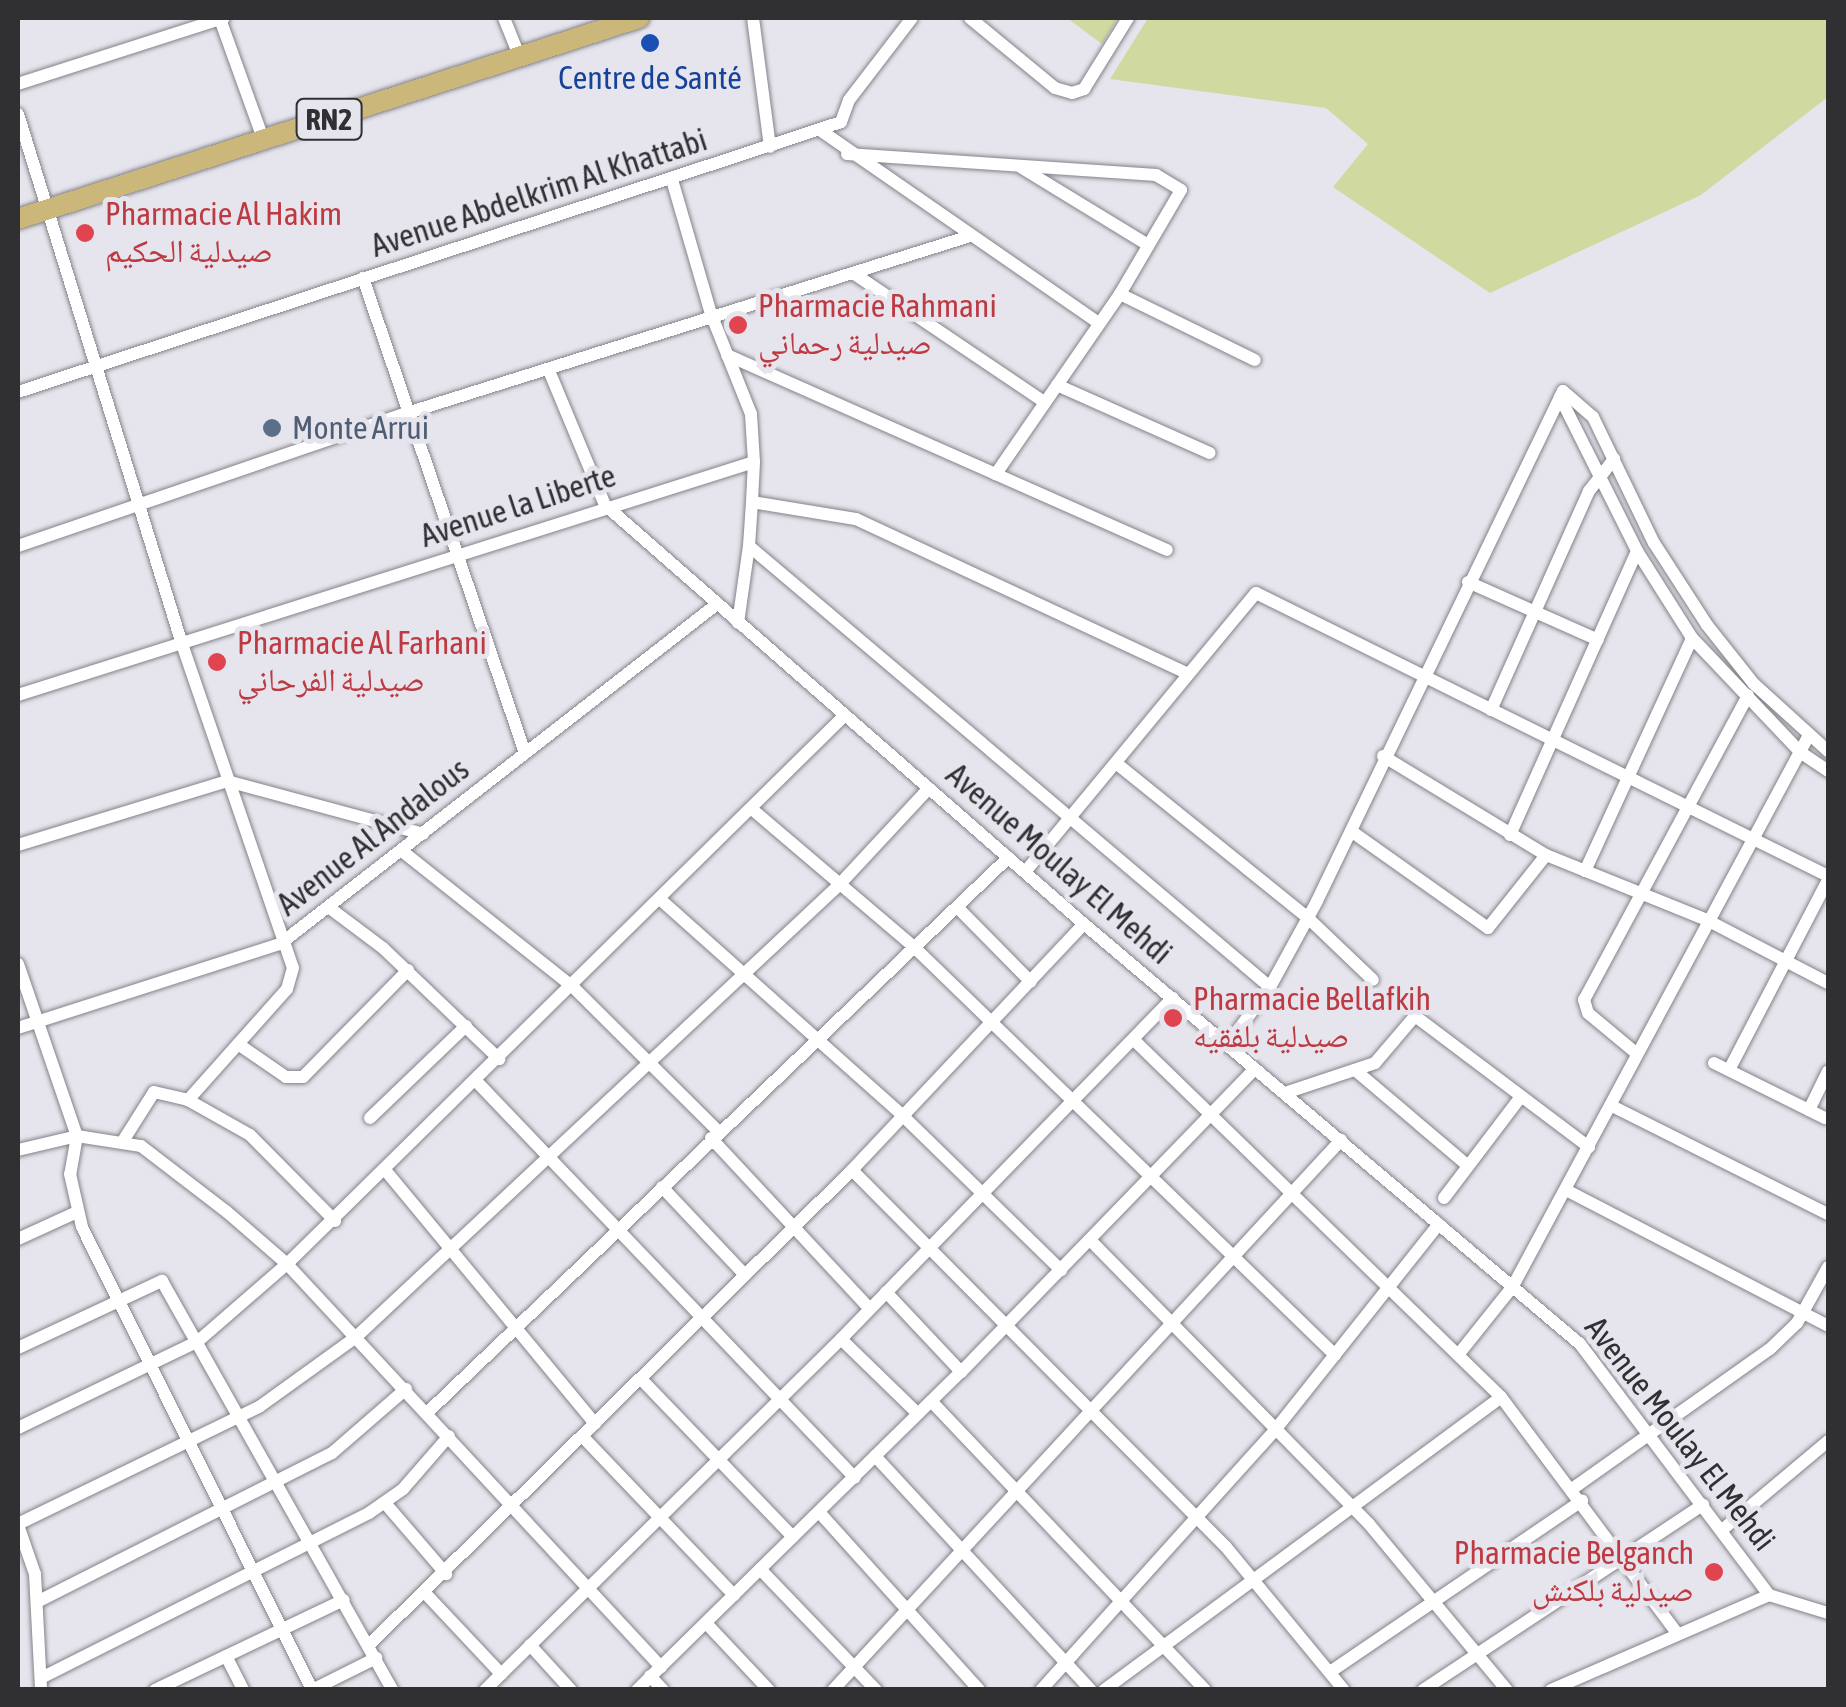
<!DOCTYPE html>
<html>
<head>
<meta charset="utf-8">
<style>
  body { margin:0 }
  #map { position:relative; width:1846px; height:1707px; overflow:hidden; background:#e6e4ec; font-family:"Asap Condensed","Noto Naskh Arabic",sans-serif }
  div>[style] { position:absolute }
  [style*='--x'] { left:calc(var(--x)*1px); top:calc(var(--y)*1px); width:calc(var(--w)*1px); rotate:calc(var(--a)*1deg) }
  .green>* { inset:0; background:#d0daa0 }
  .roads { filter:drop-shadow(0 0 2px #848289) drop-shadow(0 0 2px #848289) }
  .minor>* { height:12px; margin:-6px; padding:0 6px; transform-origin:6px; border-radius:6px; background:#fff }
  .primary>* { height:20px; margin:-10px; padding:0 10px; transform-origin:10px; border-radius:10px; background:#cbb77a }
  .dots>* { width:28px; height:28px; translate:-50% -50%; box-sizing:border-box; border:5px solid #e6e4ec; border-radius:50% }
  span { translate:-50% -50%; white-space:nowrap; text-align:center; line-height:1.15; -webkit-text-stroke:10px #e6e4ec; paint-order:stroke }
  .shield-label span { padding:2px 8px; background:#e6e4ec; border:2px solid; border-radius:8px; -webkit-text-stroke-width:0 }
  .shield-label { font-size:30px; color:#302f32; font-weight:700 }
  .transit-label { font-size:32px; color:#164399 }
  .street-label { font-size:32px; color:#302f32 }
  .health-label { font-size:32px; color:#be3a42 }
  .left { translate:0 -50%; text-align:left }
  .right { translate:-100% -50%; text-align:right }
  .service-label { font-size:32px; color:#4e5e75 }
  .frame { position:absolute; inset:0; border:20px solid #302f32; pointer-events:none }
</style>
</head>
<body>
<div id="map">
  <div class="green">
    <div style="clip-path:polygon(1067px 18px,1118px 18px,1102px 44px)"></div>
    <div style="clip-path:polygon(1148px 18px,1828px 18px,1828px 97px,1701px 195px,1490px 293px,1333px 187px,1368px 144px,1326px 108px,1110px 79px)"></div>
  </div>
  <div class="roads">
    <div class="minor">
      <div style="--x:504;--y:18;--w:40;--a:68"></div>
      <div style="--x:753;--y:18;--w:130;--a:82.5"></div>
      <div style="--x:970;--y:18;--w:110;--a:39.5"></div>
      <div style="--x:1055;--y:88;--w:18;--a:16"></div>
      <div style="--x:1072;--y:93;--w:13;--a:-18"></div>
      <div style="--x:1084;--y:89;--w:84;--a:-58.2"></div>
      <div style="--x:220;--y:19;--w:130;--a:70.2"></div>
      <div style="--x:18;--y:84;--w:216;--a:-17.8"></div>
      <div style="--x:18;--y:114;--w:555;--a:72.81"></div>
      <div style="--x:182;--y:644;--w:342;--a:71.1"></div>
      <div style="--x:293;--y:968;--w:22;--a:106"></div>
      <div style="--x:287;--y:989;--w:149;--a:131.7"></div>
      <div style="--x:188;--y:1100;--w:71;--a:29.4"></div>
      <div style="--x:250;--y:1135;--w:121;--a:45.3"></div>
      <div style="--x:820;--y:130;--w:337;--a:34.7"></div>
      <div style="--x:847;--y:154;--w:310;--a:3.9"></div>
      <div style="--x:1156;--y:175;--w:29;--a:31"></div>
      <div style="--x:1181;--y:190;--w:121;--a:120.4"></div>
      <div style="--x:1120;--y:294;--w:219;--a:124.6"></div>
      <div style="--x:1022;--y:168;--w:148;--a:31.4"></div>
      <div style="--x:853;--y:273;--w:230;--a:34"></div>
      <div style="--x:363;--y:278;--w:502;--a:71.17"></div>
      <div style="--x:1120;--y:294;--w:150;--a:26.1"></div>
      <div style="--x:727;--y:355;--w:481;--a:23.9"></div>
      <div style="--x:550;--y:373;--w:143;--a:67.4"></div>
      <div style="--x:605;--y:505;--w:636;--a:41.18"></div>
      <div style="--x:1084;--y:924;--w:650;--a:40.26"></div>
      <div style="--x:1580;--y:1344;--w:314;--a:53"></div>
      <div style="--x:1057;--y:385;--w:167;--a:24"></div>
      <div style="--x:18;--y:392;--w:866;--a:-18.16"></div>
      <div style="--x:841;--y:122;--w:23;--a:-70"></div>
      <div style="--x:849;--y:100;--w:103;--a:-52.5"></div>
      <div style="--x:1560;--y:397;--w:172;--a:63.4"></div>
      <div style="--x:1637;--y:551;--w:103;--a:57.7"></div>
      <div style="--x:1692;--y:638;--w:157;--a:46.5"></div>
      <div style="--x:1800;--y:752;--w:34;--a:34"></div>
      <div style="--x:754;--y:462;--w:40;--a:92.9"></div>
      <div style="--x:752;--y:502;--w:105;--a:9.3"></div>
      <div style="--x:856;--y:519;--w:366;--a:25"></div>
      <div style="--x:752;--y:502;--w:44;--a:93.9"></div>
      <div style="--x:749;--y:546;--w:683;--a:40.25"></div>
      <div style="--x:18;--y:546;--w:411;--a:-18.9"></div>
      <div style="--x:407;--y:413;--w:590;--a:-17.45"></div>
      <div style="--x:1468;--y:582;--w:142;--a:24"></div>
      <div style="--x:738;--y:623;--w:78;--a:-81.9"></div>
      <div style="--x:18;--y:695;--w:772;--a:-17.57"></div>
      <div style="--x:754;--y:462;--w:48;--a:-93.6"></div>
      <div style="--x:751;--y:414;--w:108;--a:-111.8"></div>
      <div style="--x:711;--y:314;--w:140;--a:-106.2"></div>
      <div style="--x:1491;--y:710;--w:240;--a:-65.9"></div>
      <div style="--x:1589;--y:491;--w:41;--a:-52"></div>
      <div style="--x:1383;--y:756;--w:191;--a:31.3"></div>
      <div style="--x:1546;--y:855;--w:174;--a:22"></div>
      <div style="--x:1707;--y:920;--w:136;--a:27.5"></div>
      <div style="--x:1116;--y:763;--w:245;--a:38.9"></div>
      <div style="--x:1307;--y:917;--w:91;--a:43.7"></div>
      <div style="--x:753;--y:810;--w:213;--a:40.4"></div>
      <div style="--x:915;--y:948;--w:585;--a:44.1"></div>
      <div style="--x:1351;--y:831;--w:168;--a:35.3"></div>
      <div style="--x:1488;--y:928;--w:93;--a:-51.5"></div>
      <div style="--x:1510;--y:835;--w:311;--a:-65.9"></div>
      <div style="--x:18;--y:845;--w:219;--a:-17"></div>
      <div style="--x:227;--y:781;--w:203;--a:15.1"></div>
      <div style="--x:402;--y:851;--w:217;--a:38.5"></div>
      <div style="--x:572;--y:986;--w:206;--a:44.8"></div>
      <div style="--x:1585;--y:871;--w:256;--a:-65.3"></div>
      <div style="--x:1025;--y:872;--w:362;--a:-50.4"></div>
      <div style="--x:1256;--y:593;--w:638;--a:26.32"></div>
      <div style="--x:662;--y:901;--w:323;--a:41.7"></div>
      <div style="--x:903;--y:1116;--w:221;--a:44.3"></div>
      <div style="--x:957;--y:907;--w:105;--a:45.4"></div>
      <div style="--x:331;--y:909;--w:65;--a:36.9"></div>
      <div style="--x:383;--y:948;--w:161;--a:43.7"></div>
      <div style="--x:18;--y:964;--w:182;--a:71.1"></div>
      <div style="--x:77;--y:1136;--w:39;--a:100"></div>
      <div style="--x:70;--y:1174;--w:54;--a:77.2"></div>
      <div style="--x:82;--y:1227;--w:517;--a:63.58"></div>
      <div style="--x:18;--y:1028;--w:275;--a:-17.8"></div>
      <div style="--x:280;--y:944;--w:554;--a:-37.88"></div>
      <div style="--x:1135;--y:1041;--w:511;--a:44.21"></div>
      <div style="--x:1501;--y:1397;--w:294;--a:53.3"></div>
      <div style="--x:238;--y:1044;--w:58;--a:34.5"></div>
      <div style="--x:286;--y:1077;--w:17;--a:0"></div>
      <div style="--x:303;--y:1077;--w:150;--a:-45.5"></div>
      <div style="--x:1227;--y:1045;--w:72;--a:-53.4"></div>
      <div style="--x:1270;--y:987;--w:98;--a:-61.3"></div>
      <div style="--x:1317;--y:901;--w:566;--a:-64.25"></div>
      <div style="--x:1563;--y:391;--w:40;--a:41"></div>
      <div style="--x:1593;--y:417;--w:140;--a:64.2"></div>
      <div style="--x:1654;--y:543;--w:98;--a:57.1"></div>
      <div style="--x:1707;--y:625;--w:75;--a:51.5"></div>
      <div style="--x:1754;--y:684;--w:100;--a:42.2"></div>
      <div style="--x:1636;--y:1053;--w:62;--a:-140.2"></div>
      <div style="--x:1588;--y:1013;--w:14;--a:-107"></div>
      <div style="--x:1584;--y:1000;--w:346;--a:-61.7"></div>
      <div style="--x:1714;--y:1063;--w:124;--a:26.4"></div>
      <div style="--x:1355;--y:1070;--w:148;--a:40.3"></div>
      <div style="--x:1729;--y:1070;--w:214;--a:-62.5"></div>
      <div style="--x:477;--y:1082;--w:547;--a:46.33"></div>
      <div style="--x:1285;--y:1093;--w:95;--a:-18.4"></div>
      <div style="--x:1375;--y:1063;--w:62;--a:-49.6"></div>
      <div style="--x:1415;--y:1016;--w:218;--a:37"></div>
      <div style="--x:1612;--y:1106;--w:241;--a:26.6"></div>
      <div style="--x:1809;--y:1110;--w:43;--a:-64"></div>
      <div style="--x:370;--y:1118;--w:133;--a:-43.8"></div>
      <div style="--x:711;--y:1138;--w:233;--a:47.1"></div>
      <div style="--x:123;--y:1141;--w:58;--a:-57.7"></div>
      <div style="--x:154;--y:1092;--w:35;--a:13"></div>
      <div style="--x:18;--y:1150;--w:61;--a:-13.3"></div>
      <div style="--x:77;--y:1136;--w:65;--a:8.9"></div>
      <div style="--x:141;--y:1146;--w:108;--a:37.5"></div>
      <div style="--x:227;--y:1212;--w:79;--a:40.9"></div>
      <div style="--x:287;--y:1264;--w:550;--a:47.14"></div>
      <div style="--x:852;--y:1170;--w:531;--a:45.23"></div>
      <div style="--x:1226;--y:1547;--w:185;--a:50.5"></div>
      <div style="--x:386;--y:1171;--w:328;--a:50.4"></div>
      <div style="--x:662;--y:1187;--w:121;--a:46.7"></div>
      <div style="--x:1566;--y:1190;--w:295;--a:27.4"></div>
      <div style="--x:1444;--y:1198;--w:126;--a:-52.8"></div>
      <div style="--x:18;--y:1239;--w:65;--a:-24.6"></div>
      <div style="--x:1091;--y:1241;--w:397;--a:45.5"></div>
      <div style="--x:1369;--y:1524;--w:216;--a:50.3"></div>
      <div style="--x:886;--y:1292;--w:110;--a:46.8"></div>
      <div style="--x:841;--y:1339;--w:107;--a:44.2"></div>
      <div style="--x:18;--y:1348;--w:159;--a:-25"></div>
      <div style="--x:162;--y:1281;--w:469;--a:60.6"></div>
      <div style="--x:1458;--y:1355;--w:88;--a:-51.4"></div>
      <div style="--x:1513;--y:1286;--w:623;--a:-61.75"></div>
      <div style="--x:641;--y:1379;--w:219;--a:46.1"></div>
      <div style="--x:931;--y:1401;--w:398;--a:46.5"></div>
      <div style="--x:428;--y:1412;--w:803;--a:-43.69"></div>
      <div style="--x:18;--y:1428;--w:199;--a:-25.7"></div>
      <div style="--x:197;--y:1342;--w:119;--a:-40.9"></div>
      <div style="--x:287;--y:1264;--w:781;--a:-44.53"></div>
      <div style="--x:582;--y:1436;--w:220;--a:46.3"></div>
      <div style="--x:875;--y:1456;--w:318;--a:47.3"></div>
      <div style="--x:1572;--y:1489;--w:242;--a:-35.3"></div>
      <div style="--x:1770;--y:1349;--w:37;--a:-44"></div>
      <div style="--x:1797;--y:1323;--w:64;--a:-61"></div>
      <div style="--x:385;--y:1503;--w:94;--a:49.3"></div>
      <div style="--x:819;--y:1512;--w:239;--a:48"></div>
      <div style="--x:18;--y:1524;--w:268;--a:-25.9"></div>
      <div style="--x:259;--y:1407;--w:120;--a:-35.8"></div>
      <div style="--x:356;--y:1337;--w:662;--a:-43.1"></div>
      <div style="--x:839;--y:885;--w:132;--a:-47.1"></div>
      <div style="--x:18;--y:1525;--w:52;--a:70.9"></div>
      <div style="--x:35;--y:1574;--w:116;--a:87"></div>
      <div style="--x:1722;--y:1530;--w:138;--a:-40"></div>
      <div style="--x:760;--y:1569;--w:168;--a:46.2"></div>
      <div style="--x:426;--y:1594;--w:110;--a:46.8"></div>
      <div style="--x:39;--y:1601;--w:328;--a:-26.8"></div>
      <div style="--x:332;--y:1453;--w:98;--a:-40.9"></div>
      <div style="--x:706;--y:1623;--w:92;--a:46.8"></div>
      <div style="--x:369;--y:1645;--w:677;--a:-44.52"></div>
      <div style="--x:852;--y:1170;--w:338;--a:-46.7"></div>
      <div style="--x:530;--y:1645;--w:61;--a:47.7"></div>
      <div style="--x:226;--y:1656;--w:38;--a:63"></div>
      <div style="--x:1330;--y:1672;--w:305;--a:-34.2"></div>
      <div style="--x:650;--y:1676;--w:19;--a:47"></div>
      <div style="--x:41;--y:1678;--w:367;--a:-26.7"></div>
      <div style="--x:369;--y:1513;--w:42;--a:-35.2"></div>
      <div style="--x:403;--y:1489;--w:70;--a:-49"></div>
      <div style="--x:155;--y:1690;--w:209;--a:-25.5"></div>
      <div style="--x:312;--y:1690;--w:72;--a:-26.6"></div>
      <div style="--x:485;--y:1690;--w:500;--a:-44.6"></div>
      <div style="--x:841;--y:1339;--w:476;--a:-45.8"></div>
      <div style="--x:637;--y:1690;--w:454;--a:-44.5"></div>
      <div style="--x:961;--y:1372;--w:422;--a:-45.9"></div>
      <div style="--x:833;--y:1690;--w:749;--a:-47.27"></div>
      <div style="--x:1041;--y:1690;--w:350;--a:-48"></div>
      <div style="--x:1275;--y:1430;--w:263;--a:-51.5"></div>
      <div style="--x:1104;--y:1690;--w:493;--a:-36.4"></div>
      <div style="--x:1423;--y:1690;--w:336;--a:-33.5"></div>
      <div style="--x:1551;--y:1690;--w:238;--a:-23.5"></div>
      <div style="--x:1769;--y:1595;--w:62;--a:17"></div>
    </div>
    <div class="primary">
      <div style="--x:18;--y:219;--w:653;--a:-17.94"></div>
    </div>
  </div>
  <div class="dots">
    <div style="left:650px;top:43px;background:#1a4fb4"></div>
    <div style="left:85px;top:233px;background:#e0444e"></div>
    <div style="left:738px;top:325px;background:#e0444e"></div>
    <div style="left:272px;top:428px;background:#5c6f8a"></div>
    <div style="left:217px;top:662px;background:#e0444e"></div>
    <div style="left:1173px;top:1018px;background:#e0444e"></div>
    <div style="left:1714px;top:1572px;background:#e0444e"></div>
  </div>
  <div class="shield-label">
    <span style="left:329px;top:119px">RN2</span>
  </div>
  <div class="transit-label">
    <span style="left:650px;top:78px">Centre de Santé</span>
  </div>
  <div class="street-label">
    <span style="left:539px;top:193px;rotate:-18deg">Avenue Abdelkrim Al Khattabi</span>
    <span style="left:518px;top:506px;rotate:-18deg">Avenue la Liberte</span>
    <span style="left:373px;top:837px;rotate:-38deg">Avenue Al Andalous</span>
    <span style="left:1059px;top:864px;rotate:41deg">Avenue Moulay El Mehdi</span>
    <span style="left:1680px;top:1434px;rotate:52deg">Avenue Moulay El Mehdi</span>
  </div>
  <div class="health-label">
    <span class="left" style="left:105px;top:233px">Pharmacie Al Hakim<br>صيدلية الحكيم</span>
    <span class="left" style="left:758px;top:325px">Pharmacie Rahmani<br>صيدلية رحماني</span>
    <span class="left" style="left:237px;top:662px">Pharmacie Al Farhani<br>صيدلية الفرحاني</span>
    <span class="left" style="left:1193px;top:1018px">Pharmacie Bellafkih<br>صيدلية بلفقيه</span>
    <span class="right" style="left:1694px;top:1572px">Pharmacie Belganch<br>صيدلية بلكنش</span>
  </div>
  <div class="service-label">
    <span class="left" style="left:292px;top:428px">Monte Arrui</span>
  </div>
  <div class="frame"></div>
</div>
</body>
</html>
